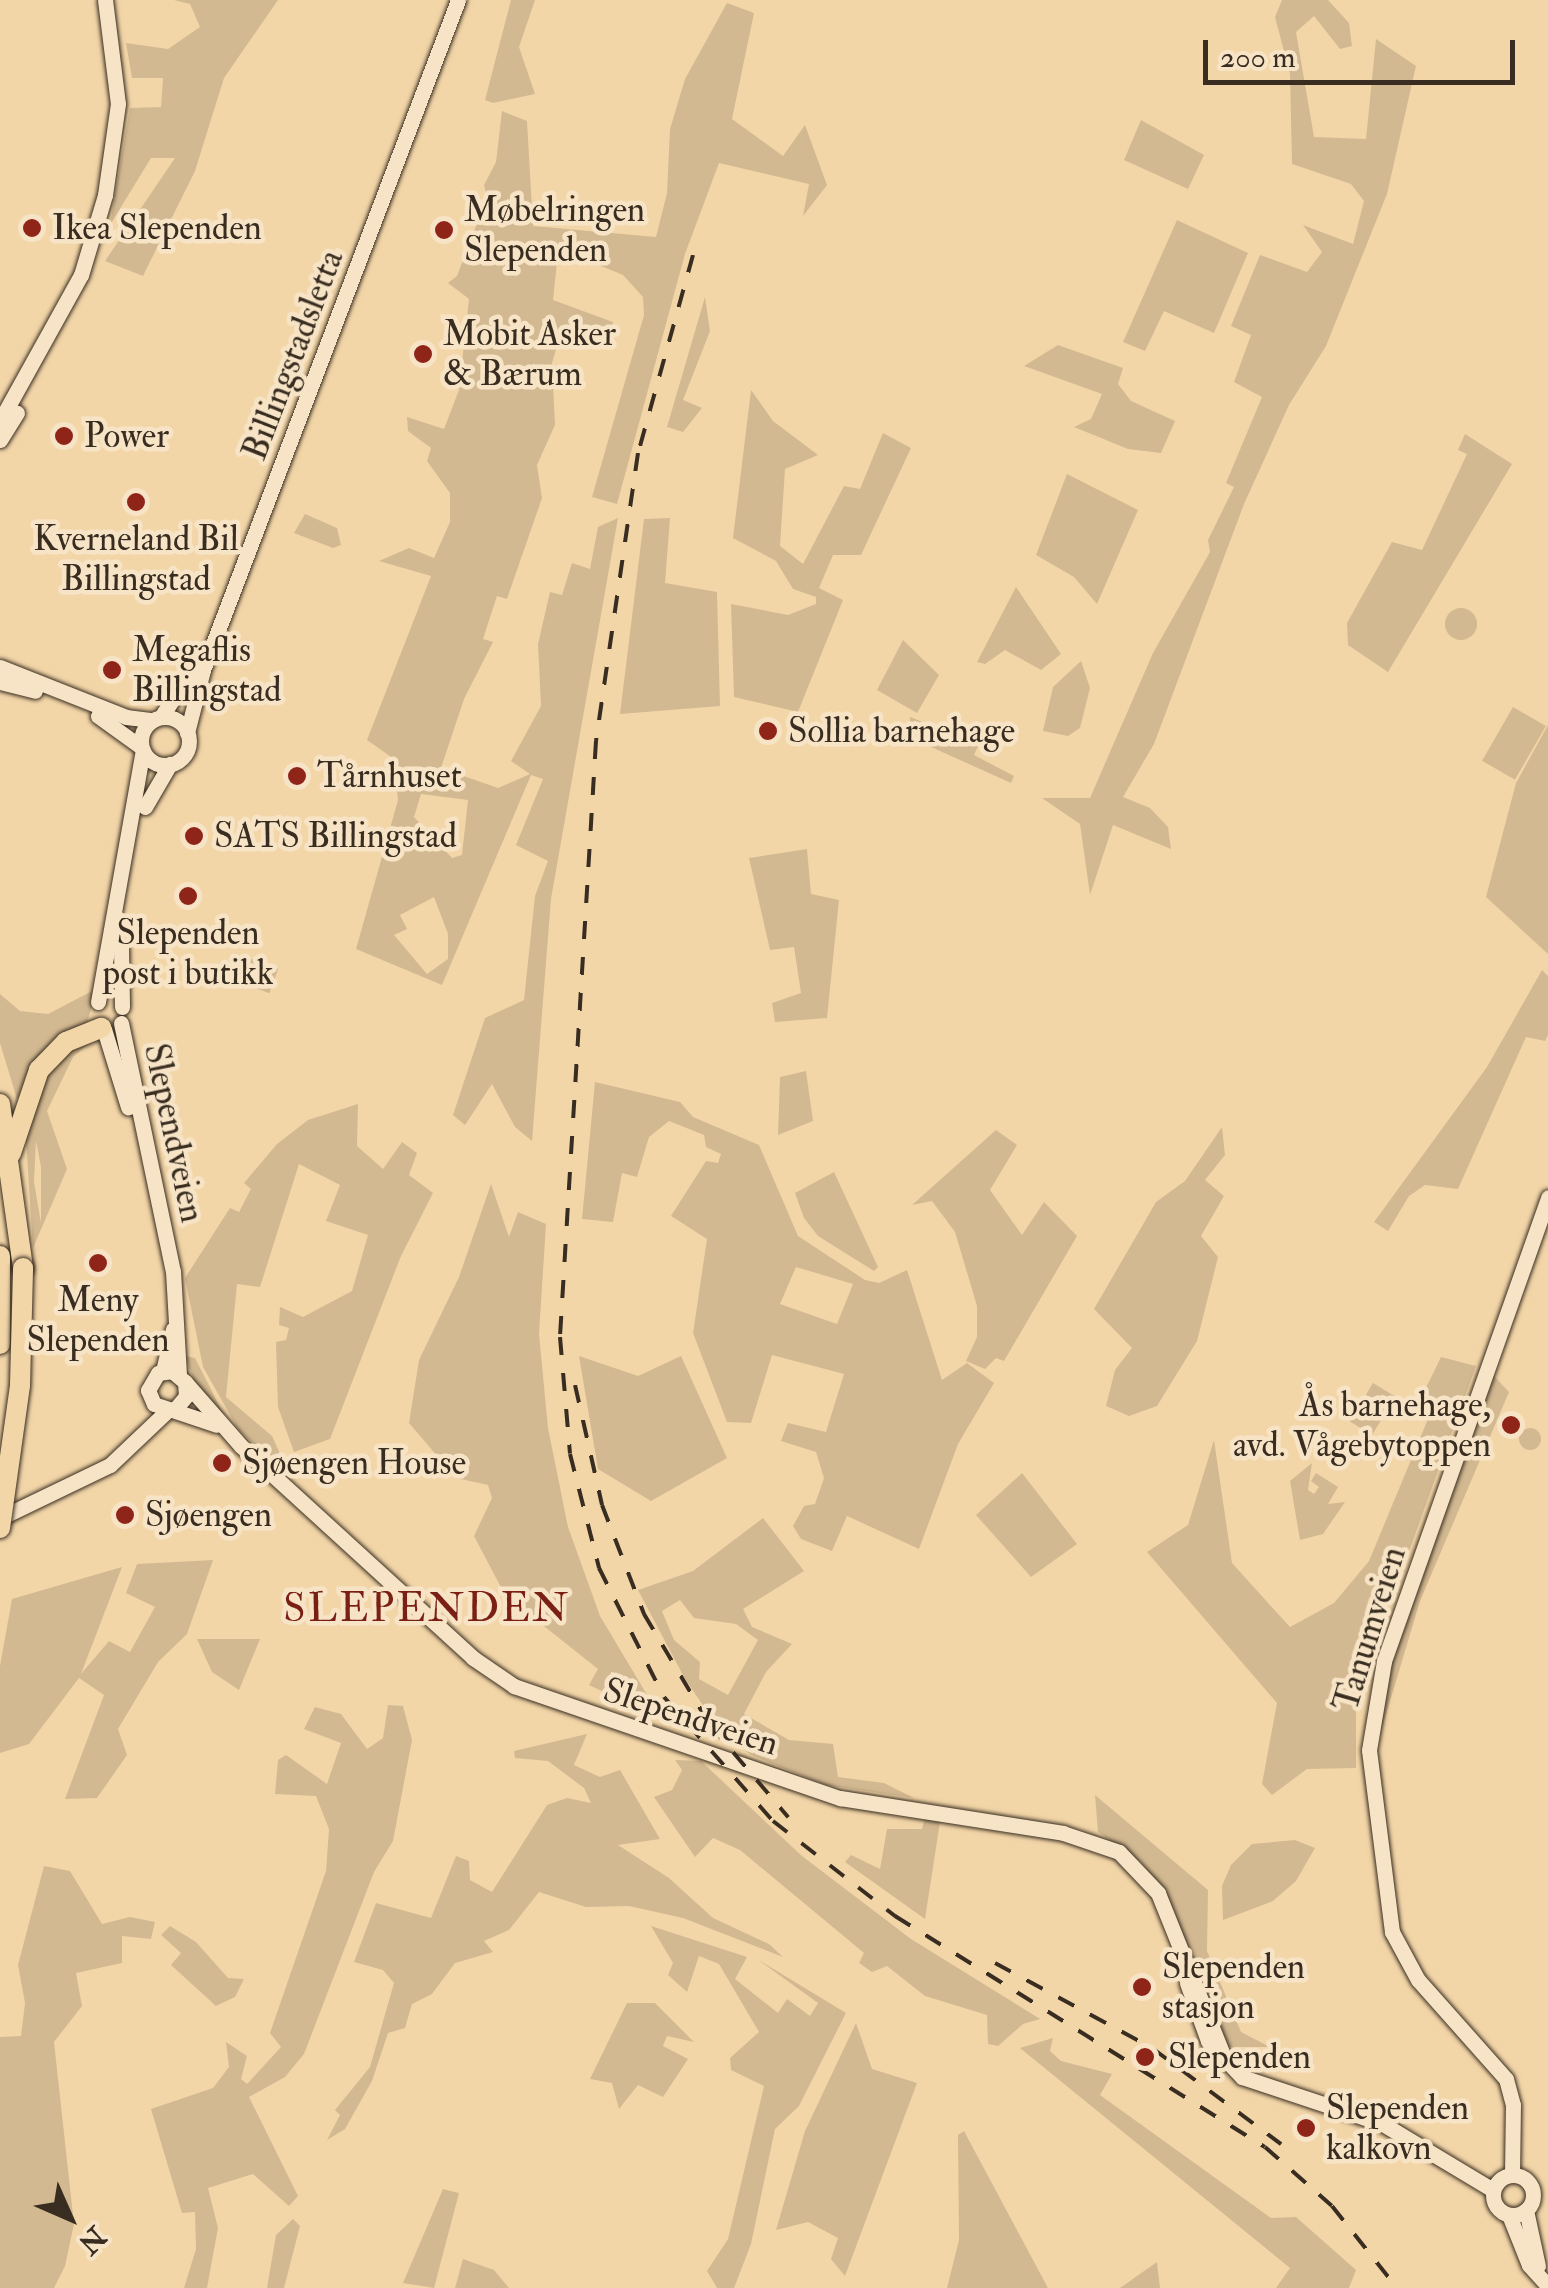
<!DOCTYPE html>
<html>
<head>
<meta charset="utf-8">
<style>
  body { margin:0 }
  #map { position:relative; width:1548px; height:2288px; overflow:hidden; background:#f3d6a8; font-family:"IM FELL Double Pica",serif }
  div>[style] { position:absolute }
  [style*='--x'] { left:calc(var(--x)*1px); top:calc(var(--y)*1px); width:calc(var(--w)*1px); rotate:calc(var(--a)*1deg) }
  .green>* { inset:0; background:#d3b991; transform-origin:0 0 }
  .round { border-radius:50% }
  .roads { filter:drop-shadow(0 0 2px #382d20) drop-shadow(0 0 2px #382d20) }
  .secondary>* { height:15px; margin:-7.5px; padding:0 7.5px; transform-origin:7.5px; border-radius:7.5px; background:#f7e4c6 }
  .secondary>.ring { margin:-7.5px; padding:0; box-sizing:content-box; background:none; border:15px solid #f7e4c6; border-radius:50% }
  .highway>* { height:20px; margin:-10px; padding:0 10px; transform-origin:10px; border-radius:10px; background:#f3d6a8 }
  .rail>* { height:4px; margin-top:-2px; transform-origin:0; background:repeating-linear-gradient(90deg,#382d20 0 18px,transparent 0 36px) }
  .bridges { filter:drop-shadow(0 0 2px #382d20) drop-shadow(0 0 2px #382d20) }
  .highway-bridge>* { height:20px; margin:-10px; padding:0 10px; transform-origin:10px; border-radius:10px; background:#f3d6a8 }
  .dots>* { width:28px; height:28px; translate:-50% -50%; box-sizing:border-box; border:5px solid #f7e4c6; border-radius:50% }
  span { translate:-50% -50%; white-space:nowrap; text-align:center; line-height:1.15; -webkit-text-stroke:9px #f7e4c6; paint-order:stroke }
  .poi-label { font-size:35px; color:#382d20 }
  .left { translate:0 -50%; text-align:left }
  .right { translate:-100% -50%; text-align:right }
  .street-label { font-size:35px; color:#382d20 }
  .quarter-label { font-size:40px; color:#7a1f14; letter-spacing:2.5px }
  .north { position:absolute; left:20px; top:2168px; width:100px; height:100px; -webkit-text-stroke:8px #f7e4c6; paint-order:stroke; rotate:135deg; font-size:28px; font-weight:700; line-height:40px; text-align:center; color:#382d20 }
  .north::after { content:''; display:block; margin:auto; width:35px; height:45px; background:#382d20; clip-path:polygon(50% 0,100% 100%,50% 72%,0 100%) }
  .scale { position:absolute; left:1203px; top:40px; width:312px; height:45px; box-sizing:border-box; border:5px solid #382d20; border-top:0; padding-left:12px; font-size:30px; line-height:35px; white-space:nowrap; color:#382d20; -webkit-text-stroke:8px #f7e4c6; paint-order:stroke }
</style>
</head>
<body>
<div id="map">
  <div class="green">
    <div style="clip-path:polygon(174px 0,278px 0,224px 78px,195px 171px,143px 276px,105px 261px,175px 158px,151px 158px,110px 225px,130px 108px,161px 107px,163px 78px,132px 78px,126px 43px,168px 49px,200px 27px,190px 4px)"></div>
    <div style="clip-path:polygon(511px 0,535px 0,519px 47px,535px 94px,493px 103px,485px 100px)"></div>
    <div style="clip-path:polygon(1282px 0,1328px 0,1349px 23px,1352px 46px,1340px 49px,1314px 16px,1296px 32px,1314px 137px,1366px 139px,1376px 39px,1416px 66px,1387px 194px,1326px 346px,1289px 405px,1244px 504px,1154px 744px,1123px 797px,1150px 808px,1168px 827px,1171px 849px,1113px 825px,1090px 895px,1080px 824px,1042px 798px,1090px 798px,1153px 653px,1210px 552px,1208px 540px,1234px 487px,1226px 483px,1262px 397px,1234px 382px,1251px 335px,1231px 326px,1260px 255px,1307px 272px,1322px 252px,1303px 225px,1353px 244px,1364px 201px,1351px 184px,1292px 164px,1290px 74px,1275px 17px)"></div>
    <div style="clip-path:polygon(evenodd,727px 3px,754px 13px,732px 119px,783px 156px,805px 125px,827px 185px,803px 216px,809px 184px,719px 163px,685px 254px,617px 504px,592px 497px,644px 315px,643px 297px,623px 275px,589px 261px,557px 262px,553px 300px,613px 322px,613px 343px,561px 333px,552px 363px,555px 425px,537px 465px,542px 498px,507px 599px,497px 596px,483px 639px,493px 642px,464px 699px,441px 768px,498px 788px,530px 774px,511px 761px,541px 706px,538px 644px,550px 592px,562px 595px,572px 563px,590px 569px,598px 527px,618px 518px,551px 899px,532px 1141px,515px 1127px,492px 1084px,465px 1125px,453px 1115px,485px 1018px,524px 1000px,535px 896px,548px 861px,516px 845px,543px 779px,531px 775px,442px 985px,356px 949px,398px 800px,394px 759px,367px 740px,431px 576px,379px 561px,409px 548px,434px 558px,450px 522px,450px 493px,427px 461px,431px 448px,408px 431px,407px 417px,444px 429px,459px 390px,469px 299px,448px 283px,457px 276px,487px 197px,484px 185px,496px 162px,502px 111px,527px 121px,533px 226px,656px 237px,667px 193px,670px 129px,685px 79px,727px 3px,421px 794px,468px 800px,462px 855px,452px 858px,414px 817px,421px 794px,727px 3px,434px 897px,448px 934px,448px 959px,427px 974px,394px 935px,407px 929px,400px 915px,434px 897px)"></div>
    <div style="clip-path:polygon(1141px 120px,1204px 155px,1188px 189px,1124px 160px)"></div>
    <div style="clip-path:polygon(1177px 220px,1248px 253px,1214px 333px,1164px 311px,1145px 351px,1123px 342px)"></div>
    <div style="clip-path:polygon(705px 297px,710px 331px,683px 400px,702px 408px,683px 432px,667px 427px)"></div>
    <div style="clip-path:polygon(1058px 345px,1123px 368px,1118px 384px,1131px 401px,1175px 421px,1161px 453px,1128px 449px,1074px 427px,1091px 419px,1102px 394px,1024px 366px)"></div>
    <div style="clip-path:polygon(751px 390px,773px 421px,818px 455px,785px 469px,780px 546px,803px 564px,844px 486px,860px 489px,883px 433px,911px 448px,861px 555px,833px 555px,819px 588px,843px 600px,798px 712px,734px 697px,731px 604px,788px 615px,816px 604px,816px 597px,793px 589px,776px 561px,733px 538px)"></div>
    <div style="clip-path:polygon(1465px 434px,1512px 464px,1388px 672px,1348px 645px,1347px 623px,1392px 542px,1422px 550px,1467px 454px,1458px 450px)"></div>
    <div style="clip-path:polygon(1067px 474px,1138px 510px,1097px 604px,1074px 577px,1036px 555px)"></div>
    <div style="clip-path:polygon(305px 514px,337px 528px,341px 545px,333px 548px,294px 533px)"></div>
    <div style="clip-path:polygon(670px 518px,665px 583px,717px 592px,720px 706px,620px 714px,644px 519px)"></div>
    <div style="clip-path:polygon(1016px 587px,1061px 654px,1041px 670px,1005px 650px,985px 664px,977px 662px)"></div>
    <div class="round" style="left:1445px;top:608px;width:32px;height:32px"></div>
    <div style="clip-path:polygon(903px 640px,939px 675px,917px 713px,877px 690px)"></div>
    <div style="clip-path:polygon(1081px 661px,1090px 688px,1080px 728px,1068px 736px,1043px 731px,1053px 687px)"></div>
    <div style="left:1513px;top:707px;width:38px;height:62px;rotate:30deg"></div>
    <div style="clip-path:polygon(910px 717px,979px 744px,974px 755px,1014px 776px,1011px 783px,920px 742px,910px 745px)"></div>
    <div style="clip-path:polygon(1548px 725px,1548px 954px,1486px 897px,1516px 783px)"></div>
    <div style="clip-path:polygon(807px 849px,811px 894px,839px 900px,827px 1018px,775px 1022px,772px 1003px,801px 993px,794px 947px,770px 950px,749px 858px)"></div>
    <div style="left:235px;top:953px;width:46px;height:26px;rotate:20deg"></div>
    <div style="clip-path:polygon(1542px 970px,1548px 976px,1548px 1035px,1545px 1041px,1526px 1037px,1458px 1189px,1425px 1185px,1409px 1196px,1388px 1231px,1374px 1222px,1487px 1067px)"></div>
    <div style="clip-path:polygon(96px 989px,87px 1024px,17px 1099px,0 1043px,0 994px,20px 1011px,48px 1014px)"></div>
    <div style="clip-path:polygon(evenodd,93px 1040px,73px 1057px,47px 1111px,67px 1169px,33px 1248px,25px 1124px,55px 1058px,93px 1040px,36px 1141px,41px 1167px,41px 1223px,34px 1182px,36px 1141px)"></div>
    <div style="clip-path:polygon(806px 1071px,813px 1121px,778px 1135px,780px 1077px)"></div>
    <div style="clip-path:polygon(evenodd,595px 1082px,680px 1102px,693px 1117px,759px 1145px,798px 1236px,865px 1280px,879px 1283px,907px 1270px,942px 1380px,967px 1363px,994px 1383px,958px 1444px,919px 1549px,847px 1516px,832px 1551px,801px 1539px,793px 1526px,804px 1506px,815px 1504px,824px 1478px,816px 1452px,781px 1441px,788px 1423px,826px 1432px,844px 1374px,772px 1355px,751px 1423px,727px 1422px,693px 1333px,707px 1239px,671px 1216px,706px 1161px,718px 1163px,721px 1154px,706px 1147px,704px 1135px,669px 1121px,649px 1137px,637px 1177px,622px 1173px,613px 1222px,582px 1219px,595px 1082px,796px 1267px,853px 1284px,837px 1324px,780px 1304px,796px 1267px)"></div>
    <div style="clip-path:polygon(358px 1104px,357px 1146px,383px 1169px,402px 1142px,417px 1153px,409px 1175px,433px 1193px,401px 1256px,330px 1439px,294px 1452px,278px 1407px,276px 1342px,286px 1340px,289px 1328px,279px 1325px,280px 1307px,303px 1317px,352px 1291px,368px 1235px,326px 1221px,340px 1185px,299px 1164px,260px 1287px,237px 1284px,226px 1397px,272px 1436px,282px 1458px,275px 1464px,238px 1429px,203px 1367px,185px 1278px,230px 1208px,239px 1212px,251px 1189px,244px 1183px,277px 1144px,308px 1120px)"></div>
    <div style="clip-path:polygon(1222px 1127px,1225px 1155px,1205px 1180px,1224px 1196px,1201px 1236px,1218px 1257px,1197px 1341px,1157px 1406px,1129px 1416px,1106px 1406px,1115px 1370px,1132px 1348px,1094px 1309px,1156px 1202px,1185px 1181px)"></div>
    <div style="clip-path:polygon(996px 1130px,1017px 1145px,990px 1190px,1022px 1235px,1044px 1202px,1077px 1236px,1004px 1361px,996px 1358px,985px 1369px,966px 1361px,977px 1337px,977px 1306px,955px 1232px,932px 1201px,912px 1205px)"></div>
    <div style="clip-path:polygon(834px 1172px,878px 1267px,874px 1271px,818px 1236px,804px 1218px,795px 1193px)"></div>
    <div style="clip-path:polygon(491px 1184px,509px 1237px,518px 1212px,546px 1224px,539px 1334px,548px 1428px,568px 1527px,600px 1616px,662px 1720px,589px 1685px,598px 1669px,505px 1595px,474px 1536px,492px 1498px,488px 1485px,456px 1478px,409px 1423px,419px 1360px,459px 1277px)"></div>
    <div style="clip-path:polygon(185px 1356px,195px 1358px,228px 1423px,198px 1391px)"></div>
    <div style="clip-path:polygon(579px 1356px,638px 1376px,681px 1356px,727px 1458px,651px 1501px,598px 1469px)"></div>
    <div style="clip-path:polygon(1441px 1357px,1476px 1366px,1356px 1698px,1356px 1768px,1307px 1769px,1272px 1795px,1262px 1784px,1277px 1703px,1147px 1552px,1188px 1525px,1214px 1440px,1232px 1563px,1290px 1627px,1334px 1603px,1369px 1561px,1433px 1407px,1420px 1400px)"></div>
    <div style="clip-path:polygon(1494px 1376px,1509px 1392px,1420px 1601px,1376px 1748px,1385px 1684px)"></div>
    <div style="left:1373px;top:1383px;width:26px;height:45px;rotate:31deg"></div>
    <div class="round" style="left:1519px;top:1428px;width:22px;height:22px"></div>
    <div style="clip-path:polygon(1312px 1463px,1308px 1490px,1314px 1494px,1319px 1487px,1311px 1481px,1316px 1473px,1338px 1487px,1328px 1504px,1345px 1502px,1323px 1534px,1300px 1540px,1290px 1481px)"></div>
    <div style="clip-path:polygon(1022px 1473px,1077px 1544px,1031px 1577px,976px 1515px)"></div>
    <div style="clip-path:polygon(evenodd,763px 1518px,804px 1571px,743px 1609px,752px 1627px,792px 1644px,766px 1672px,744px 1714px,789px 1740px,833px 1744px,838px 1777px,884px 1783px,914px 1798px,826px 1785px,751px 1755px,722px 1733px,685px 1679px,638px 1590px,693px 1571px,763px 1518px,680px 1600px,694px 1618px,736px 1624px,758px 1640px,728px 1695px,699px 1679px,700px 1662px,674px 1640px,662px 1611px,680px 1600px)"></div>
    <div style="clip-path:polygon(213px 1560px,187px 1634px,158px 1662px,118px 1729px,127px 1755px,97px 1798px,65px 1799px,104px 1695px,79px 1678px,29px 1744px,0 1753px,0 1666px,12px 1599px,122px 1567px,81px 1674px,109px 1641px,130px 1652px,155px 1607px,126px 1593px,137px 1564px)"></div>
    <div style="clip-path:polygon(197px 1639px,260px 1639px,239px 1690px,212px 1672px)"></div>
    <div style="clip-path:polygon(388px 1705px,403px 1706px,412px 1740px,393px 1841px,374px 1872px,304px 2054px,285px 2077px,249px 2097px,298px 2196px,289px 2206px,253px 2174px,208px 2188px,218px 2228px,207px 2288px,184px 2288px,196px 2249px,195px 2212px,182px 2213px,151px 2109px,213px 2088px,229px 2067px,226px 2042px,247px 2056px,241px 2079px,247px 2084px,281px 2047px,270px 2033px,326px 1871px,329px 1829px,316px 1796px,275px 1794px,278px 1760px,286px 1755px,327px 1784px,341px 1743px,304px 1729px,315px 1707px,341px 1714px,367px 1749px,383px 1738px)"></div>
    <div style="clip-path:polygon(587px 1734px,574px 1765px,600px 1777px,620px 1770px,660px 1839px,618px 1845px,669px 1878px,713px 1918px,769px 1944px,783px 1957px,683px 1918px,629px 1906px,586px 1907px,539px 1892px,509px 1930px,484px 1941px,493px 1952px,455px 1963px,432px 1994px,412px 2004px,405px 2028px,388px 2033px,372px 2081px,345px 2129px,327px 2140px,340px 2115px,335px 2110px,370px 2067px,394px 1983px,383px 1970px,354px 1962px,376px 1903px,431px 1918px,456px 1856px,469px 1861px,470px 1880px,492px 1892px,547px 1805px,567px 1798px,591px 1803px,584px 1788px,548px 1761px,515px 1758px,514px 1751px)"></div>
    <div style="clip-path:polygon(675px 1760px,701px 1761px,802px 1856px,911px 1939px,1040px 2019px,1023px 2024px,998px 2046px,988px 2044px,987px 2015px,925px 1996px,887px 1966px,872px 1972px,859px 1963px,864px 1953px,740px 1850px,713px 1838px,695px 1857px,654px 1797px,672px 1790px,682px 1770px)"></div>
    <div style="clip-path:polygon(1095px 1795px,1208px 1890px,1207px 1951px,1241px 2032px,1270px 2047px,1225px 2047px,1159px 1885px,1141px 1862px,1098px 1832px)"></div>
    <div style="clip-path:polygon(925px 1817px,940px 1822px,925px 1919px,845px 1862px,851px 1855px,880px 1869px,887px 1829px,922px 1829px)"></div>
    <div style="clip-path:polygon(1295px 1840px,1315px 1848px,1296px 1881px,1273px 1901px,1223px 1920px,1222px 1886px,1231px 1865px,1252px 1844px)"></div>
    <div style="clip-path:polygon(44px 1866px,70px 1871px,102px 1924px,130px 1917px,155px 1922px,151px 1939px,122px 1936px,122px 1963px,76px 1973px,82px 2006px,54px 2042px,74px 2224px,65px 2266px,54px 2288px,0 2288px,0 2037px,21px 2036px,25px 2003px,18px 1965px)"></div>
    <div style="clip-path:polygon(170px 1926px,196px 1942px,228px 1978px,244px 1979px,235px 1997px,216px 2006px,171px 1965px,181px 1953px,161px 1935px)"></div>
    <div style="clip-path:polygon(651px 1926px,747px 1957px,735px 1979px,778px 2013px,787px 1999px,810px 2016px,818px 2003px,757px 1959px,846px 2013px,799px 2106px,775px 2129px,751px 2244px,734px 2288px,717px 2288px,707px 2271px,728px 2239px,764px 2086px,731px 2070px,730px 2058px,759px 2032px,719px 1964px,699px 1956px,687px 1992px,668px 1975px,673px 1963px)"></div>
    <div style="clip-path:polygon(627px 2003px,655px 2003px,694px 2042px,667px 2036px,663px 2046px,688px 2059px,663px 2097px,638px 2085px,619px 2109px,612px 2083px,590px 2079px)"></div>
    <div style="clip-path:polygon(856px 2023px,872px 2069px,917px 2083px,845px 2276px,831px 2259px,838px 2238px,808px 2222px,776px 2230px,805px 2131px)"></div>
    <div style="clip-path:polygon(1053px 2038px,1050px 2051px,1061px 2061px,1112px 2074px,1100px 2095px,1271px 2218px,1296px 2217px,1356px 2270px,1349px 2288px,1276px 2288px,1290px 2268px,1020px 2048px)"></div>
    <div style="clip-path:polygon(964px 2131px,1048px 2288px,947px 2288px,959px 2240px,958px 2135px)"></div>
    <div style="clip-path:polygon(443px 2189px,459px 2193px,434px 2288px,403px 2283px)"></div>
    <div style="clip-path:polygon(293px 2219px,300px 2226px,284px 2288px,267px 2288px,276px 2235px)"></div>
    <div style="clip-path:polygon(463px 2259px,494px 2270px,509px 2288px,455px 2288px)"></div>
    <div style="clip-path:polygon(1157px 2262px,1160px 2288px,1120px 2288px)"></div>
  </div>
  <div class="roads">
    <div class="secondary">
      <div style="--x:0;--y:421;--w:167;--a:-61"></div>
      <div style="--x:81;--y:275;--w:84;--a:-73.3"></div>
      <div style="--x:105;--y:195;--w:92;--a:-81.9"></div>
      <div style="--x:118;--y:104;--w:105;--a:-97.1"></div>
      <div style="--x:0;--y:440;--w:32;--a:-58"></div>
      <div style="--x:0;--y:667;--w:136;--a:21.6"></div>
      <div style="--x:126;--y:717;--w:26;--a:7"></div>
      <div style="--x:0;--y:682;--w:36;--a:14"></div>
      <div style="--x:98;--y:716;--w:53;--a:35.8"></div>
      <div style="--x:161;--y:717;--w:60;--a:-56.6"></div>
      <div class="ring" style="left:141px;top:717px;width:33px;height:33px"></div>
      <div style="--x:187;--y:733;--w:65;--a:-75.7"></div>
      <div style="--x:203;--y:670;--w:717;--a:-69.16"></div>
      <div style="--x:145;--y:807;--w:50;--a:-59.8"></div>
      <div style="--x:121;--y:948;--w:59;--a:89"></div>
      <div style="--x:98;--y:1002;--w:256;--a:-79.9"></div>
      <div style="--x:121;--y:1023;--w:253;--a:78.2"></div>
      <div style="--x:173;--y:1271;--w:104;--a:86.7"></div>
      <div style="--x:104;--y:1029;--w:82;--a:72.9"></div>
      <div style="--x:163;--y:1371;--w:43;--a:-76.6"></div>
      <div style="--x:185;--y:1382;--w:85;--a:48.8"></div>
      <div style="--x:241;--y:1446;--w:314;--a:42.4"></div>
      <div style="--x:473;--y:1658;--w:50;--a:34.3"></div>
      <div style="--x:514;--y:1686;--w:345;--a:19"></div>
      <div style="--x:840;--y:1798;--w:226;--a:8.9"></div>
      <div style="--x:1063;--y:1833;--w:59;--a:18.7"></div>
      <div style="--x:1119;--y:1852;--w:57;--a:46.4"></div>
      <div style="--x:1158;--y:1893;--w:182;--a:68.1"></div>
      <div style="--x:176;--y:1408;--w:16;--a:-50"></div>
      <div style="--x:186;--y:1396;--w:14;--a:-94"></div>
      <div style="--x:185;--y:1382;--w:17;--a:-140"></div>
      <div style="--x:172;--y:1371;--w:14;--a:172"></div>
      <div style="--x:158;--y:1373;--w:20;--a:120"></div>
      <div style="--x:148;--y:1390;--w:15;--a:67"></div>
      <div style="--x:154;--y:1404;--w:66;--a:18.4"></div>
      <div style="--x:0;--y:1518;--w:122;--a:-25.7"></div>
      <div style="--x:110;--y:1465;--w:81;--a:-43.5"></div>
      <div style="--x:1187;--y:1983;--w:62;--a:70.1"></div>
      <div style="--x:1208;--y:2041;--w:50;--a:46.6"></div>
      <div style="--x:1242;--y:2077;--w:149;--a:18.4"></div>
      <div style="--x:1383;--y:2124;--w:128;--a:31"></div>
      <div style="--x:1512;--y:2175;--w:70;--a:-89.2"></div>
      <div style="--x:1513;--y:2105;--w:27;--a:-105"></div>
      <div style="--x:1506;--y:2079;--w:132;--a:-131.6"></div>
      <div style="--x:1418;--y:1980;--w:55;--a:-118.4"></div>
      <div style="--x:1392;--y:1932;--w:183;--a:-97.2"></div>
      <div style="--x:1369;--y:1750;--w:90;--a:-80.4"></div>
      <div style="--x:1384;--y:1661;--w:492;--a:-70.5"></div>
      <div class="ring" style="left:1493px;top:2175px;width:25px;height:25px"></div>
      <div style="--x:1526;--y:2210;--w:57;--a:77.9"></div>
      <div style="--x:1509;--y:2215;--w:54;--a:68.2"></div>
      <div style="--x:1529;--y:2265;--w:28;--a:48"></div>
    </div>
    <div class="highway">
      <div style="--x:0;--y:1104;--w:166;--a:82"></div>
      <div style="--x:11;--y:1153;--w:88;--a:-71.4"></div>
      <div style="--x:39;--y:1070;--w:39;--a:-46"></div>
      <div style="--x:66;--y:1042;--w:38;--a:-22"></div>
      <div style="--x:0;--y:1256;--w:88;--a:90"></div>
    </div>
  </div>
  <div class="rail">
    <div style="--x:693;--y:255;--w:205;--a:105.5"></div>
    <div style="--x:638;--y:453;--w:291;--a:98.3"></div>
    <div style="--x:596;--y:741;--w:597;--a:93.46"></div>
    <div style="--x:560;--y:1337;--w:117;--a:85.1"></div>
    <div style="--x:570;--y:1454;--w:118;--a:75.7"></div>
    <div style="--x:599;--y:1568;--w:144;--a:63.3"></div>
    <div style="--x:664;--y:1697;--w:165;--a:48.7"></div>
    <div style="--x:773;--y:1821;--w:155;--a:37.9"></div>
    <div style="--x:895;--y:1916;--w:436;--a:32"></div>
    <div style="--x:1265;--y:2147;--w:89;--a:41.4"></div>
    <div style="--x:1332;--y:2206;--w:105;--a:51.6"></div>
    <div style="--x:575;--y:1385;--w:123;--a:77.3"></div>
    <div style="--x:602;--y:1505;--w:117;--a:68.9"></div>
    <div style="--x:644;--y:1614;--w:129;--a:59.3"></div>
    <div style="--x:710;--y:1725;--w:121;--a:49.7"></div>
    <div style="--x:995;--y:1963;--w:179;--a:28.4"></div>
    <div style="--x:1152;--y:2048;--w:161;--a:36.7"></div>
  </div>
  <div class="bridges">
    <div class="highway-bridge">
      <div style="--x:0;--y:1528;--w:144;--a:-82"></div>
      <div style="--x:20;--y:1385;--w:117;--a:-88.5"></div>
    </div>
  </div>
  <div class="dots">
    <div style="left:32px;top:228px;background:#8f2418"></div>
    <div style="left:444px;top:230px;background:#8f2418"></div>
    <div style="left:423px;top:354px;background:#8f2418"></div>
    <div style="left:64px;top:436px;background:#8f2418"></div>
    <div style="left:136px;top:502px;background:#8f2418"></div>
    <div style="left:112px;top:670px;background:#8f2418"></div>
    <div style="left:768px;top:731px;background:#8f2418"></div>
    <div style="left:297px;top:776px;background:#8f2418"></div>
    <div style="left:194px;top:836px;background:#8f2418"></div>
    <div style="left:188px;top:896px;background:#8f2418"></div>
    <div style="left:98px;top:1263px;background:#8f2418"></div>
    <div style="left:1511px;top:1425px;background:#8f2418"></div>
    <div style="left:222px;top:1463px;background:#8f2418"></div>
    <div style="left:125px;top:1515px;background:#8f2418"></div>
    <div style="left:1142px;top:1987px;background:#8f2418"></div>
    <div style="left:1145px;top:2057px;background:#8f2418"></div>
    <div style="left:1306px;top:2128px;background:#8f2418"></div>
  </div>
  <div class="poi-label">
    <span class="left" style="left:464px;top:230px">Møbelringen<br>Slependen</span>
    <span class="left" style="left:52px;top:228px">Ikea Slependen</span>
    <span class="left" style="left:443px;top:354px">Mobit Asker<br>&amp; Bærum</span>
    <span class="left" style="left:84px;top:436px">Power</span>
    <span style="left:136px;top:559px">Kverneland Bil<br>Billingstad</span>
    <span class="left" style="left:132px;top:670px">Megaflis<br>Billingstad</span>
    <span class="left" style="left:788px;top:731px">Sollia barnehage</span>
    <span class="left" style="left:317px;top:776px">Tårnhuset</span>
    <span class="left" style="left:214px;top:836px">SATS Billingstad</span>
    <span style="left:188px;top:953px">Slependen<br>post i butikk</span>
    <span style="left:98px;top:1320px">Meny<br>Slependen</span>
    <span class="right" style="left:1491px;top:1425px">Ås barnehage,<br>avd. Vågebytoppen</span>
    <span class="left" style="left:242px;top:1463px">Sjøengen House</span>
    <span class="left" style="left:145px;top:1515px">Sjøengen</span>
    <span class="left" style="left:1162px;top:1987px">Slependen<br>stasjon</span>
    <span class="left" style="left:1168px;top:2057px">Slependen</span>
    <span class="left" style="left:1326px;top:2128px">Slependen<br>kalkovn</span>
  </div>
  <div class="street-label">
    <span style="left:293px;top:355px;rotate:-69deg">Billingstadsletta</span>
    <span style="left:174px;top:1133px;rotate:78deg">Slependveien</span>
    <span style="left:1370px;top:1629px;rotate:-73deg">Tanumveien</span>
    <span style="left:691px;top:1717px;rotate:18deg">Slependveien</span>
  </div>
  <div class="quarter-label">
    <span style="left:427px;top:1609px">SLEPENDEN</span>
  </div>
  <div class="north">N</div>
  <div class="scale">200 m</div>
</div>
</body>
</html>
